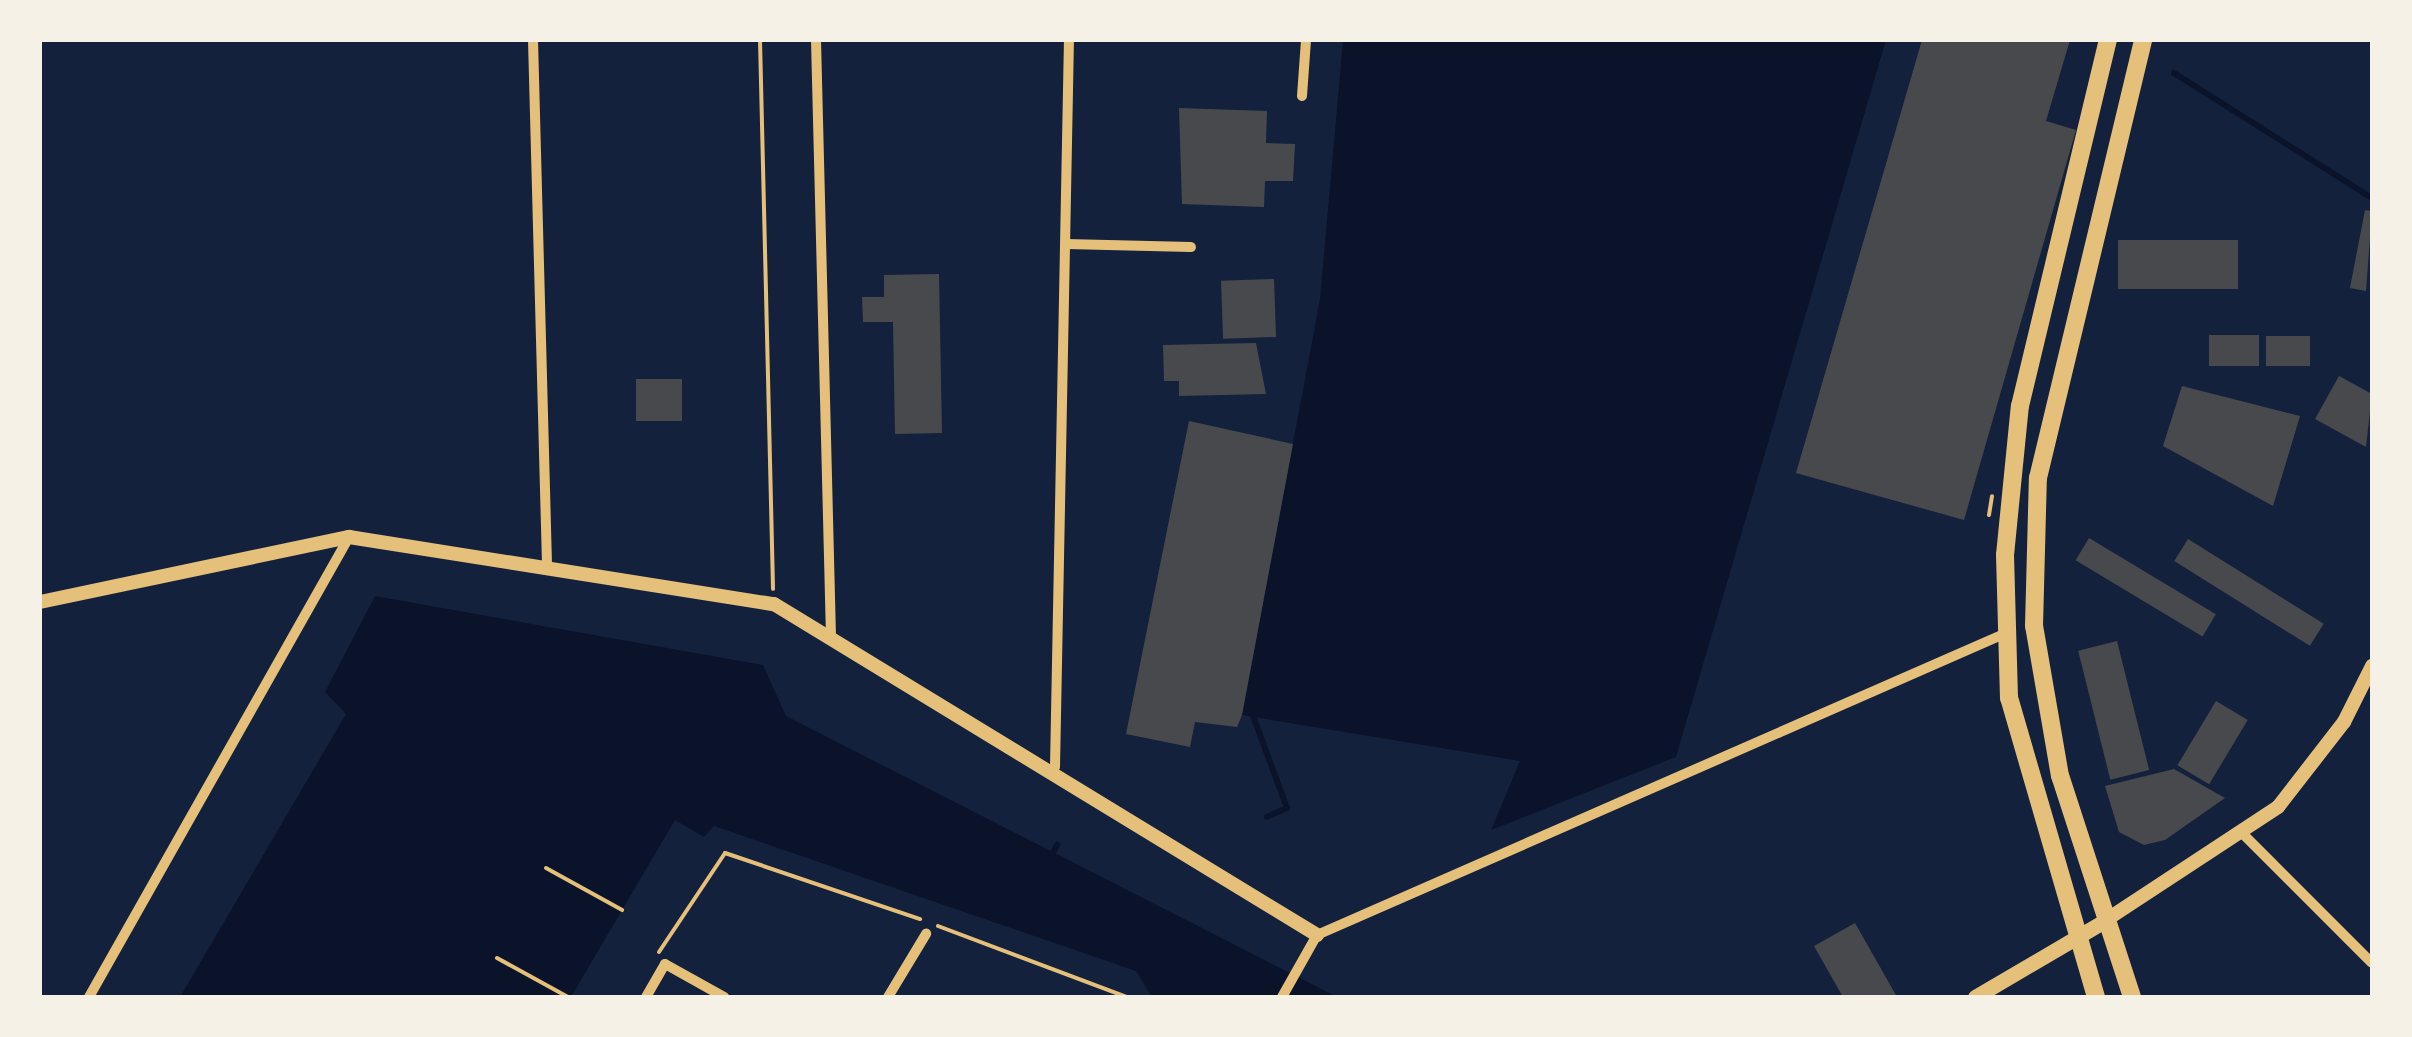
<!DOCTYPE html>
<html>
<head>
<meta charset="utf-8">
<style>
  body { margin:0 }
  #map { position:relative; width:2412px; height:1037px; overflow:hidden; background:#14213d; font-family:Signika,sans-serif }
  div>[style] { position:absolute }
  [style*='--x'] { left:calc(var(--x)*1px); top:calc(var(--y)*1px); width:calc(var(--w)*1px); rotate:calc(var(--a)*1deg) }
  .water>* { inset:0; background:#0b132b }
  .stream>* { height:6px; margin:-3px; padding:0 3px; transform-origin:3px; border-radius:3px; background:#0b132b }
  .building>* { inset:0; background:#48494c; transform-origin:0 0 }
  .path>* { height:4px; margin:-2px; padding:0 2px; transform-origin:2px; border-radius:2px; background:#e5c07b }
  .minor>* { height:10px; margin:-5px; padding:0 5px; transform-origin:5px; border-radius:5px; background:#e5c07b }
  .tertiary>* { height:14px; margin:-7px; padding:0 7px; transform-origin:7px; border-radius:7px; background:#e5c07b }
  .secondary>* { height:15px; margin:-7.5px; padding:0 7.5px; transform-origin:7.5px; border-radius:7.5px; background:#e5c07b }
  .trunk>* { height:18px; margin:-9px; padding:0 9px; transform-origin:9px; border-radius:9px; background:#e5c07b }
  span { translate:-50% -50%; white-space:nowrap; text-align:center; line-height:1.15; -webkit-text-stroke:10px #f6f1e7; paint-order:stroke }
  .frame { position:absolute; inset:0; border:42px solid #f6f1e7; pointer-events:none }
</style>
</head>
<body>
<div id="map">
  <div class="water">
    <div style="clip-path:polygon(1343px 40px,1886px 40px,1676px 757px,1491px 830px,1520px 761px,1242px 715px,1320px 299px)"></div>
    <div style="clip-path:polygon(375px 596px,763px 665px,786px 716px,1337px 997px,1152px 997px,1136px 971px,714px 826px,704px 837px,675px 820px,571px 997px,180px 997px,346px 714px,325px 692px)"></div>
  </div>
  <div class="stream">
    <div style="--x:2174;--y:73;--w:234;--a:32.3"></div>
    <div style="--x:1252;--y:713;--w:101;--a:69.8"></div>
    <div style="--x:1287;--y:808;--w:22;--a:156"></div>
    <div style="--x:1051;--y:856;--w:13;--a:-61"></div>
  </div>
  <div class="building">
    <div style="clip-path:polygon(1922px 40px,2070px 40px,2046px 121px,2076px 130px,1964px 520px,1796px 473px)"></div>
    <div style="clip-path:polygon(1179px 108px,1267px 111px,1266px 143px,1295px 144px,1293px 181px,1265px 181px,1264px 207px,1182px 204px)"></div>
    <div style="clip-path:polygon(2365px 210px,2372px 211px,2366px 291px,2350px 288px)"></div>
    <div style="left:2118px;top:240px;width:120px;height:49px"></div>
    <div style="clip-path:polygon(939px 274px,942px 433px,895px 434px,893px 322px,863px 322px,862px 297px,884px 297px,884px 275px)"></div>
    <div style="left:1274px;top:279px;width:58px;height:53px;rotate:88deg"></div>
    <div style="left:2209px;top:335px;width:50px;height:31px"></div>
    <div style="left:2266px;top:336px;width:44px;height:30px"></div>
    <div style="clip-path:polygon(1256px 343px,1266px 394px,1179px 396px,1179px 381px,1164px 381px,1163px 345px)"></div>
    <div style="clip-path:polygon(2339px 376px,2372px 394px,2366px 447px,2315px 419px)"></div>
    <div style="left:636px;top:379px;width:46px;height:42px"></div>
    <div style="clip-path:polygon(2182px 386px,2300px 416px,2273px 506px,2163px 446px)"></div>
    <div style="clip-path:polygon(1189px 421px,1293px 444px,1242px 715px,1237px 727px,1195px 722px,1190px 747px,1126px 734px)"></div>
    <div style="left:2089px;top:538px;width:148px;height:26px;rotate:31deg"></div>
    <div style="left:2188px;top:539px;width:160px;height:26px;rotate:32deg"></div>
    <div style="left:2117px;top:641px;width:133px;height:40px;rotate:76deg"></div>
    <div style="left:2216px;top:701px;width:37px;height:75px;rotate:31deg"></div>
    <div style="clip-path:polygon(2174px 769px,2225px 798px,2165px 840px,2144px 845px,2119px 832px,2105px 786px)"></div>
    <div style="clip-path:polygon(1855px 923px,1897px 997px,1843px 997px,1814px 946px)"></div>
  </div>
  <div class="path">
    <div style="--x:760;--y:40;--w:549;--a:88.64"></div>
    <div style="--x:1989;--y:515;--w:19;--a:-81"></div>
    <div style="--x:546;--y:868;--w:87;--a:28.9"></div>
    <div style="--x:938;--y:926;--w:202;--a:20.6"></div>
    <div style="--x:659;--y:952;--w:119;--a:-56.3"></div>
    <div style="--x:725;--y:853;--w:206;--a:18.7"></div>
    <div style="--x:497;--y:958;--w:81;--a:28.8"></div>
  </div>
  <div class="minor">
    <div style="--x:533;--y:40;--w:523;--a:88.47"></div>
    <div style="--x:816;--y:40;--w:596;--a:88.56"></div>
    <div style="--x:1302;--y:96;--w:56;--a:-85.9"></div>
    <div style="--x:1066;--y:244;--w:125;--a:1.4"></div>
    <div style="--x:1055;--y:767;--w:727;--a:-88.9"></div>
    <div style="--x:2243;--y:834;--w:182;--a:45"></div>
    <div style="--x:89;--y:997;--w:528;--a:-60.52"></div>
    <div style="--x:646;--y:997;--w:38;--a:-60"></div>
    <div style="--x:665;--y:964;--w:68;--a:29.2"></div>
    <div style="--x:888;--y:997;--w:74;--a:-58.9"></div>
    <div style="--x:1282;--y:997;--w:71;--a:-60.6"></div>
    <div style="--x:1317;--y:935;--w:750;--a:-23.66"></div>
  </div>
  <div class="tertiary">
    <div style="--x:40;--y:602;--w:316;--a:-11.9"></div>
    <div style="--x:349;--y:537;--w:430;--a:9"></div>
    <div style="--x:774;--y:604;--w:636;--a:31.37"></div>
    <div style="--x:2106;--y:920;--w:206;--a:-33.3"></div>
    <div style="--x:2278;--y:807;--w:108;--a:-52.2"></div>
    <div style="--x:2344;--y:722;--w:63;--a:-63.4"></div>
  </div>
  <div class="secondary">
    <div style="--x:1975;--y:997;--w:152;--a:-30.4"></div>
  </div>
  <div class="trunk">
    <div style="--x:2096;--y:997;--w:311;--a:-106.2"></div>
    <div style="--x:2009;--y:698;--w:143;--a:-91.6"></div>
    <div style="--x:2005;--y:555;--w:150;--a:-84.3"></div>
    <div style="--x:2020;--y:406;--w:376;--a:-76.5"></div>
    <div style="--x:2132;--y:997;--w:232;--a:-108"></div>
    <div style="--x:2060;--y:776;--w:152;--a:-99.8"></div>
    <div style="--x:2034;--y:626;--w:148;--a:-88.5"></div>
    <div style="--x:2038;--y:478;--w:450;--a:-76.5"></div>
  </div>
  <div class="frame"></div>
</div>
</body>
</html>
